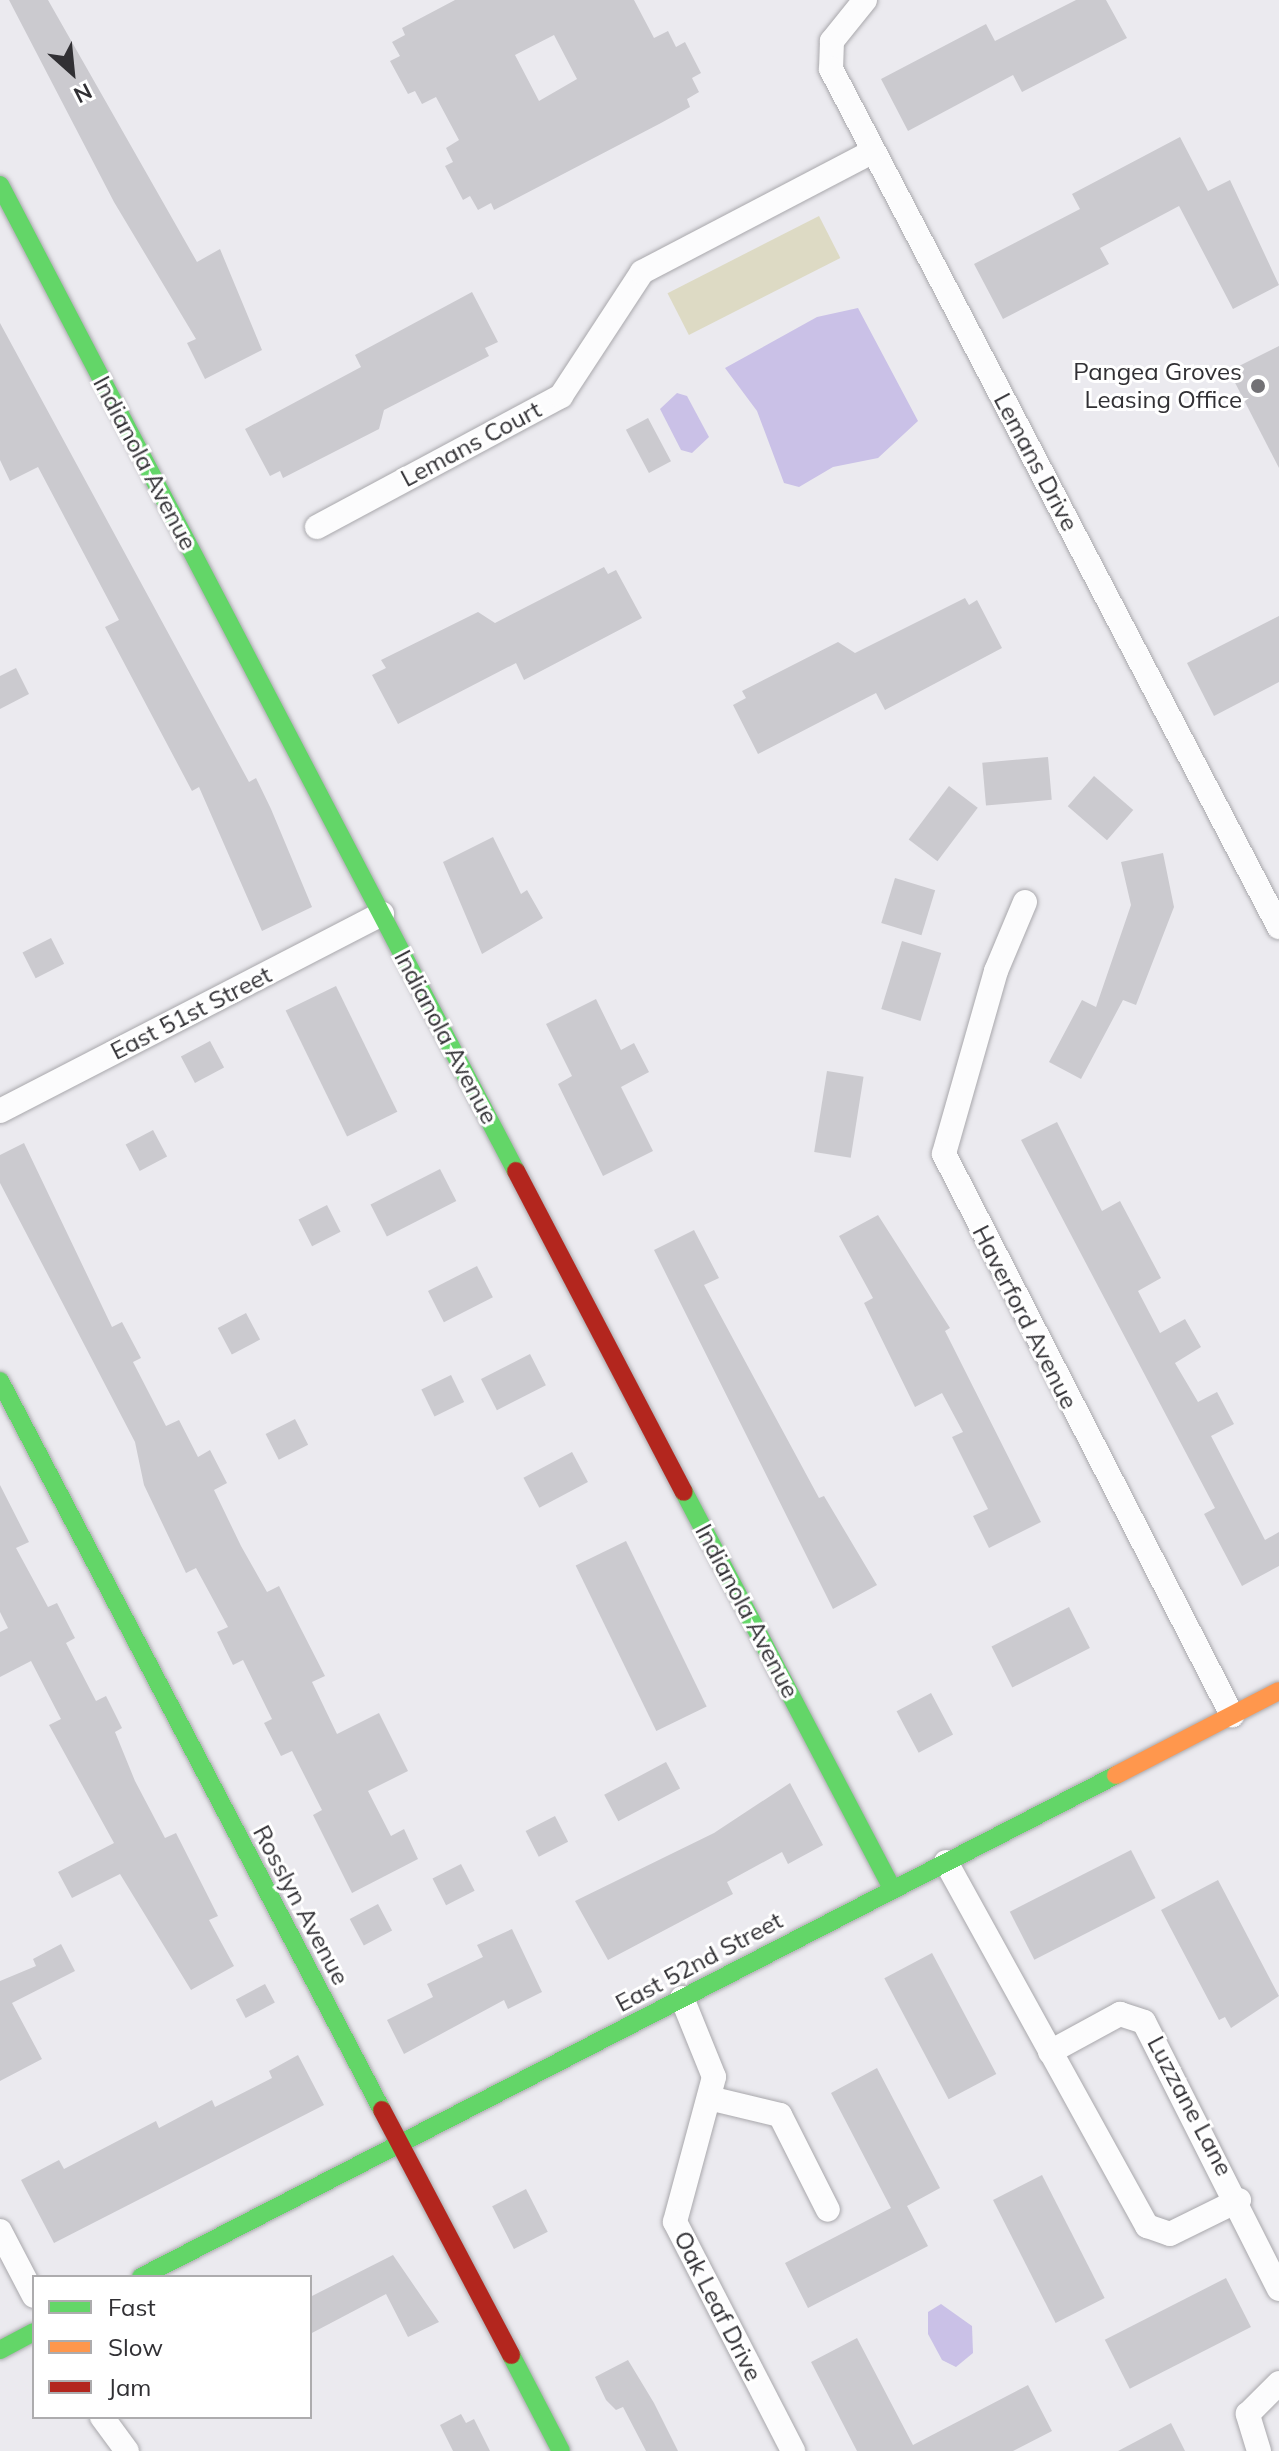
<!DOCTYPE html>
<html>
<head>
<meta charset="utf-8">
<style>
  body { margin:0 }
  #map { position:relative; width:1279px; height:2451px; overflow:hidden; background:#ebeaef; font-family:Mulish,sans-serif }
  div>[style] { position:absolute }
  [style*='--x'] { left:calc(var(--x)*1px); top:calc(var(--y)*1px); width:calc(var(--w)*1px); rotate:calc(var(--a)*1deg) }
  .green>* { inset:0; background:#dddac4; transform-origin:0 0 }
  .water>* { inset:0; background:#cac1e7 }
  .building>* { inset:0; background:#cbcacf; transform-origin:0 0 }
  .roads { filter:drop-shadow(0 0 2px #a9a8ac) drop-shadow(0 0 2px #a9a8ac) }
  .street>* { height:24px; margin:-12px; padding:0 12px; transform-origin:12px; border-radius:12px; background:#fcfcfd }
  .fast>* { height:18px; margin:-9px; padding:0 9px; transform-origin:9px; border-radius:9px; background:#63d668 }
  .slow>* { height:18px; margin:-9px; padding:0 9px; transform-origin:9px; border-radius:9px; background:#ff974d }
  .jam>* { height:18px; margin:-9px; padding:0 9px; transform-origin:9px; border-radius:9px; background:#b3261e }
  .dots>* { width:22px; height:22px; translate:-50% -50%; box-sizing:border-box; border:4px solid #fff; border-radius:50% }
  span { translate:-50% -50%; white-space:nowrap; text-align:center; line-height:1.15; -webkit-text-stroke:6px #fff; paint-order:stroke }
  .poi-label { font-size:24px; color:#313034 }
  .right { translate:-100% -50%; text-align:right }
  .street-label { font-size:24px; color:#313034 }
  .legend { position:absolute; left:32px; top:2275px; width:280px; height:144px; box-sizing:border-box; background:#fff; border:2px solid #adacae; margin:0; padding:10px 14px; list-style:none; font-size:24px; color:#313034 }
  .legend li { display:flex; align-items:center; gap:16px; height:40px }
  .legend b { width:40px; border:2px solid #adacae }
  .north { position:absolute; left:32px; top:32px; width:80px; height:80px; -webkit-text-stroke:6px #fff; paint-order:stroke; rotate:153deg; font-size:22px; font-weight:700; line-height:32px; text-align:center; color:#313034 }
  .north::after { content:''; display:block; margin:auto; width:28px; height:36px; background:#313034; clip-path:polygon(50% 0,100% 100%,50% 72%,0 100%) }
</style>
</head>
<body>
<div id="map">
  <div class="green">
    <div style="left:819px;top:216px;width:47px;height:170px;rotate:63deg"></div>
  </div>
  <div class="water">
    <div style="clip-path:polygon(858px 308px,918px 421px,878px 458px,833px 467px,799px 487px,784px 483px,757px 411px,725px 368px,817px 317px)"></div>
    <div style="clip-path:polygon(677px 393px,687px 396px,709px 437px,692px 453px,681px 450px,660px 409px)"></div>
    <div style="clip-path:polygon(941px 2304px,972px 2326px,973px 2353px,956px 2367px,942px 2360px,928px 2334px,928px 2312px)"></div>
  </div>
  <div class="building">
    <div style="clip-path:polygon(9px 0,48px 0,197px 262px,220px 249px,262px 350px,205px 379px,187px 343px,196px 339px,114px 202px)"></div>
    <div style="clip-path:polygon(evenodd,455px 0,634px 0,654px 38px,668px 31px,676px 47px,685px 42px,701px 73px,692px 78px,699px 92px,687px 99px,690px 107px,661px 123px,494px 210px,491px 203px,478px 210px,470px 196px,463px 200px,445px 166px,453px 162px,446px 148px,459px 140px,436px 97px,422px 104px,415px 91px,408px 94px,390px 61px,400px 56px,392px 42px,405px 35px,402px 28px,455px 0,554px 35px,577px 79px,539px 101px,515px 55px,554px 35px)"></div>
    <div style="clip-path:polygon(1076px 0,1106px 0,1127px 38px,1022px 92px,1013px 75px,908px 131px,881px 79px,986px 24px,995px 41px)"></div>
    <div style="clip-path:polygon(1180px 137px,1208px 191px,1230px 180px,1279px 285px,1233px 309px,1179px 206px,1100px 248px,1109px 264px,1003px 319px,974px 264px,1080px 209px,1072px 194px)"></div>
    <div style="clip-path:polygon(472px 292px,498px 342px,485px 348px,489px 356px,384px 410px,379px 429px,283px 478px,280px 471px,270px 476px,245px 429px,361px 367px,355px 355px)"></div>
    <div style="clip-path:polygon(0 323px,249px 782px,256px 778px,271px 809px,312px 907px,262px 931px,199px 787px,192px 791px,105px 627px,119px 620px,38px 467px,10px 481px,0 460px)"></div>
    <div style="clip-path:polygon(1279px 346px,1279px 468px,1229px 371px)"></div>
    <div style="left:648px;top:418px;width:49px;height:25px;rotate:62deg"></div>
    <div style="clip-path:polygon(604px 567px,608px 574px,616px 570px,642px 618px,524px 680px,516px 663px,398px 724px,372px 675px,386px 668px,381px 660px,478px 612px,495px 623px)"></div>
    <div style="clip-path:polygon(965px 598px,969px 605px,977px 600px,1002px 648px,885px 710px,876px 693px,758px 754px,733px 705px,746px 698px,742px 691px,838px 642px,855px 653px)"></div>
    <div style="clip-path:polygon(1279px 616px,1279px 682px,1214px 716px,1187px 663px)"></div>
    <div style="clip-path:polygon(16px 668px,29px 694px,0 709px,0 676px)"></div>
    <div style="left:1048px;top:757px;width:43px;height:66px;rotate:85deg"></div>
    <div style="left:1094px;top:776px;width:52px;height:40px;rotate:41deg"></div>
    <div style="left:949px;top:786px;width:36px;height:67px;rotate:37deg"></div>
    <div style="clip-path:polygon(493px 837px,521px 894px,527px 890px,543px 918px,482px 954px,443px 862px)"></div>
    <div style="clip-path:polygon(1163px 853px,1174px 907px,1136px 1005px,1123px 1000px,1081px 1079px,1049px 1062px,1082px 1000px,1096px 1007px,1131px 905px,1121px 862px)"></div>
    <div style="left:895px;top:878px;width:42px;height:47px;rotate:17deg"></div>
    <div style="left:51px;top:938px;width:29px;height:32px;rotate:63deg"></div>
    <div style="left:902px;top:941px;width:41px;height:71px;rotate:17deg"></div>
    <div style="left:336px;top:986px;width:140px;height:56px;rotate:64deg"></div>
    <div style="clip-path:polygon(596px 999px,621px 1050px,634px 1043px,649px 1072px,621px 1087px,653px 1151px,603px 1176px,558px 1084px,572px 1076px,546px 1024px)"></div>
    <div style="left:210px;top:1041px;width:30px;height:33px;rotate:62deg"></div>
    <div style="left:827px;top:1071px;width:37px;height:82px;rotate:9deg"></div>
    <div style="clip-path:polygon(1057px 1122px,1102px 1211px,1120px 1201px,1161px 1278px,1138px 1291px,1160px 1333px,1185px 1319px,1201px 1347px,1175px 1363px,1198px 1402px,1217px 1392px,1234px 1424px,1211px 1436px,1265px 1540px,1279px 1532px,1279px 1566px,1242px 1586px,1204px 1514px,1215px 1508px,1021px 1140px)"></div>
    <div style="left:153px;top:1130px;width:30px;height:31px;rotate:62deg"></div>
    <div style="clip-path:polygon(24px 1143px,112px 1327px,122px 1322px,141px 1358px,133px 1362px,166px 1426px,179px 1420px,198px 1457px,210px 1450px,227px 1483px,214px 1490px,241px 1546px,267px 1592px,279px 1586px,325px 1676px,312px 1682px,337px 1734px,379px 1713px,408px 1771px,368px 1791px,391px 1836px,404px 1829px,418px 1859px,352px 1893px,313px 1815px,322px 1810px,292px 1751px,281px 1756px,264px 1723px,272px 1719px,243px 1660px,233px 1665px,217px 1632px,228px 1627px,196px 1568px,186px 1573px,144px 1485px,135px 1442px,0 1183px,0 1155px)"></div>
    <div style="left:440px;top:1169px;width:36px;height:78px;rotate:63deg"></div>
    <div style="left:327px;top:1205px;width:30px;height:32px;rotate:63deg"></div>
    <div style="clip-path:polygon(878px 1215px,950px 1328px,945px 1331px,1041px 1522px,989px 1548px,973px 1516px,988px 1509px,952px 1437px,963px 1432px,942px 1393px,915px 1407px,864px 1303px,873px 1298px,839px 1236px)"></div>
    <div style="clip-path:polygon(694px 1230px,719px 1278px,704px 1285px,819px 1498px,824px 1496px,877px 1585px,833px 1609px,654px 1250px)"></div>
    <div style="left:477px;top:1266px;width:35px;height:55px;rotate:63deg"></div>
    <div style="left:246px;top:1313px;width:30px;height:32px;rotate:62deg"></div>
    <div style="left:530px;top:1354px;width:35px;height:55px;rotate:63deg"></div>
    <div style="left:451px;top:1375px;width:30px;height:33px;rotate:64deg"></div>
    <div style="left:295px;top:1419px;width:29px;height:33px;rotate:63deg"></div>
    <div style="left:572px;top:1452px;width:34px;height:55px;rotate:62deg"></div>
    <div style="clip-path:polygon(0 1485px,29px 1542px,16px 1548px,48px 1607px,57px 1603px,75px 1638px,66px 1643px,96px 1701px,106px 1696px,122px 1728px,115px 1732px,135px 1781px,165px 1838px,176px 1833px,218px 1916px,209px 1920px,234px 1966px,191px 1990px,120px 1874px,72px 1898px,58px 1872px,114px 1843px,49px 1725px,61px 1719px,31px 1661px,0 1677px,0 1632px,8px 1628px,0 1612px)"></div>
    <div style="left:626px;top:1541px;width:184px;height:56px;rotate:64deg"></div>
    <div style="left:1069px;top:1607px;width:46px;height:87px;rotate:63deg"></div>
    <div style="left:931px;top:1693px;width:47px;height:39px;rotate:62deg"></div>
    <div style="left:666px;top:1762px;width:30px;height:70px;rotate:62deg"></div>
    <div style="clip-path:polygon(790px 1783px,823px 1845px,788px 1864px,782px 1852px,727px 1882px,733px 1894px,608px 1960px,575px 1901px,714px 1833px)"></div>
    <div style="left:555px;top:1816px;width:29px;height:33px;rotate:63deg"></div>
    <div style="left:1131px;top:1850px;width:54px;height:136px;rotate:63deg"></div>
    <div style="left:461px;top:1864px;width:30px;height:32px;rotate:63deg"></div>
    <div style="clip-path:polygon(1218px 1880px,1279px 1996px,1231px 2028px,1225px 2017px,1219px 2020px,1161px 1910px)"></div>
    <div style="left:378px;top:1904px;width:30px;height:32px;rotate:62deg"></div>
    <div style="clip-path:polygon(512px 1929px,542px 1992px,508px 2009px,504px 2000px,404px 2054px,387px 2020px,433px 1997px,427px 1984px,483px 1957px,477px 1945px)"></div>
    <div style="clip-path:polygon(61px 1944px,75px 1971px,12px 2003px,42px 2059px,0 2081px,0 1981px,36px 1966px,33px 1959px)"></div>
    <div style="left:932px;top:1953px;width:137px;height:54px;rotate:62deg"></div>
    <div style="left:265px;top:1984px;width:21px;height:33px;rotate:62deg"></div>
    <div style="clip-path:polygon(298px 2055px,324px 2105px,54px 2243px,21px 2180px,59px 2160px,64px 2169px,156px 2121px,159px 2128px,212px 2100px,215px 2107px,272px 2078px,269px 2071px)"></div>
    <div style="clip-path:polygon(877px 2068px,940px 2188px,907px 2206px,928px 2246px,808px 2308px,785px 2263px,891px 2208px,831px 2093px)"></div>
    <div style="left:1042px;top:2175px;width:138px;height:55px;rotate:63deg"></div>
    <div style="left:526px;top:2189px;width:48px;height:38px;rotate:63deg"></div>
    <div style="clip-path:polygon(393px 2255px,439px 2322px,408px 2337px,386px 2294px,310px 2334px,310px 2297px)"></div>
    <div style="left:1226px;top:2278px;width:55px;height:136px;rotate:63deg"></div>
    <div style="clip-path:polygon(857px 2338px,913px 2445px,1028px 2385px,1052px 2431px,1013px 2451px,857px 2451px,811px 2362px)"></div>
    <div style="clip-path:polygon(628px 2360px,654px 2403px,678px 2451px,646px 2451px,623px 2407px,616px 2410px,606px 2400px,595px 2377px)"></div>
    <div style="clip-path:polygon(461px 2414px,466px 2423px,474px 2419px,490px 2451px,453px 2451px,440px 2425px)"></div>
    <div style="clip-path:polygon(1171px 2423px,1185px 2451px,1118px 2451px)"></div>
  </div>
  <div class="roads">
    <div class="street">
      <div style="--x:865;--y:0;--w:53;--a:128.8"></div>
      <div style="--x:832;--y:41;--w:28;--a:92"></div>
      <div style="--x:831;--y:69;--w:968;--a:62.43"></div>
      <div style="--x:317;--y:527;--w:277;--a:-28.2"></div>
      <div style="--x:561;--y:396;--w:148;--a:-56.8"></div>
      <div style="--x:642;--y:272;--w:261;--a:-27.6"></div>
      <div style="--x:1025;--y:902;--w:75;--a:112.8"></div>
      <div style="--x:996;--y:971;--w:190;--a:105.9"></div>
      <div style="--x:944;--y:1154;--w:631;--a:62.83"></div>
      <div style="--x:0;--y:1111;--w:430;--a:-27.3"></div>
      <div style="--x:946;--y:1862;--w:416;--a:61.1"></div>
      <div style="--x:1147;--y:2226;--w:24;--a:19"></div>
      <div style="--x:1170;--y:2234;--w:77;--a:-26.2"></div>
      <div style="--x:682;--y:1998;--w:85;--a:67.9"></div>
      <div style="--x:714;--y:2077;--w:150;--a:105.1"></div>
      <div style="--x:675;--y:2222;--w:258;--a:62.7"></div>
      <div style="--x:1050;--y:2052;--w:80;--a:-28.5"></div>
      <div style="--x:1120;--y:2014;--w:25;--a:18"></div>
      <div style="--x:1144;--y:2022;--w:299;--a:63.2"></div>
      <div style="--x:709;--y:2098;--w:73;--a:13.5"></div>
      <div style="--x:780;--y:2115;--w:106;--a:63.2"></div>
      <div style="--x:0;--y:2231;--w:73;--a:62.4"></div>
      <div style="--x:102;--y:2417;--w:42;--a:53.7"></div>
      <div style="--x:1259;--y:2451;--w:39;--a:-107"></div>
      <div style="--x:1248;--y:2414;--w:44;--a:-45"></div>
    </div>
    <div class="fast">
      <div style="--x:0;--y:185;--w:1113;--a:62.38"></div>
      <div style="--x:0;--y:1381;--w:823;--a:62.35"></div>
      <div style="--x:684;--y:1492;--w:447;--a:62.3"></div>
      <div style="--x:141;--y:2277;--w:1097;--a:-27.24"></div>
      <div style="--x:0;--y:2350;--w:38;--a:-28"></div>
      <div style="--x:511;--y:2355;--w:108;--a:62.5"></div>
    </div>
    <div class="slow">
      <div style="--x:1116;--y:1775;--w:183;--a:-27.3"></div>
    </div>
    <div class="jam">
      <div style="--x:516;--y:1171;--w:362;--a:62.4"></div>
      <div style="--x:382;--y:2110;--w:277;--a:62.2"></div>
    </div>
  </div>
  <div class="dots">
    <div style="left:1258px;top:386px;background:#727175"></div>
  </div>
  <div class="poi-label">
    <span class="right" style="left:1242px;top:386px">Pangea Groves<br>Leasing Office</span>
  </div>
  <div class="street-label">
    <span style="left:471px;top:444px;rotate:-28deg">Lemans Court</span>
    <span style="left:1036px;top:462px;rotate:62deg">Lemans Drive</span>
    <span style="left:145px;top:463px;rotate:62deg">Indianola Avenue</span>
    <span style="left:191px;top:1013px;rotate:-27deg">East 51st Street</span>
    <span style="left:446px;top:1037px;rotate:62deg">Indianola Avenue</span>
    <span style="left:1025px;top:1317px;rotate:63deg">Haverford Avenue</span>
    <span style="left:747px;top:1611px;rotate:62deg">Indianola Avenue</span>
    <span style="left:301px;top:1905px;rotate:62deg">Rosslyn Avenue</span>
    <span style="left:699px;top:1962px;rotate:-28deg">East 52nd Street</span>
    <span style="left:1190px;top:2106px;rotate:62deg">Luzzane Lane</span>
    <span style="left:718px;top:2306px;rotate:63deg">Oak Leaf Drive</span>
  </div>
  <ul class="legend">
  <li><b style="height:10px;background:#63d668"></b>Fast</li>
  <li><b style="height:10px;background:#ff974d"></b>Slow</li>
  <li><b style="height:10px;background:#b3261e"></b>Jam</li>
  </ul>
  <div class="north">N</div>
</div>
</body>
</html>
